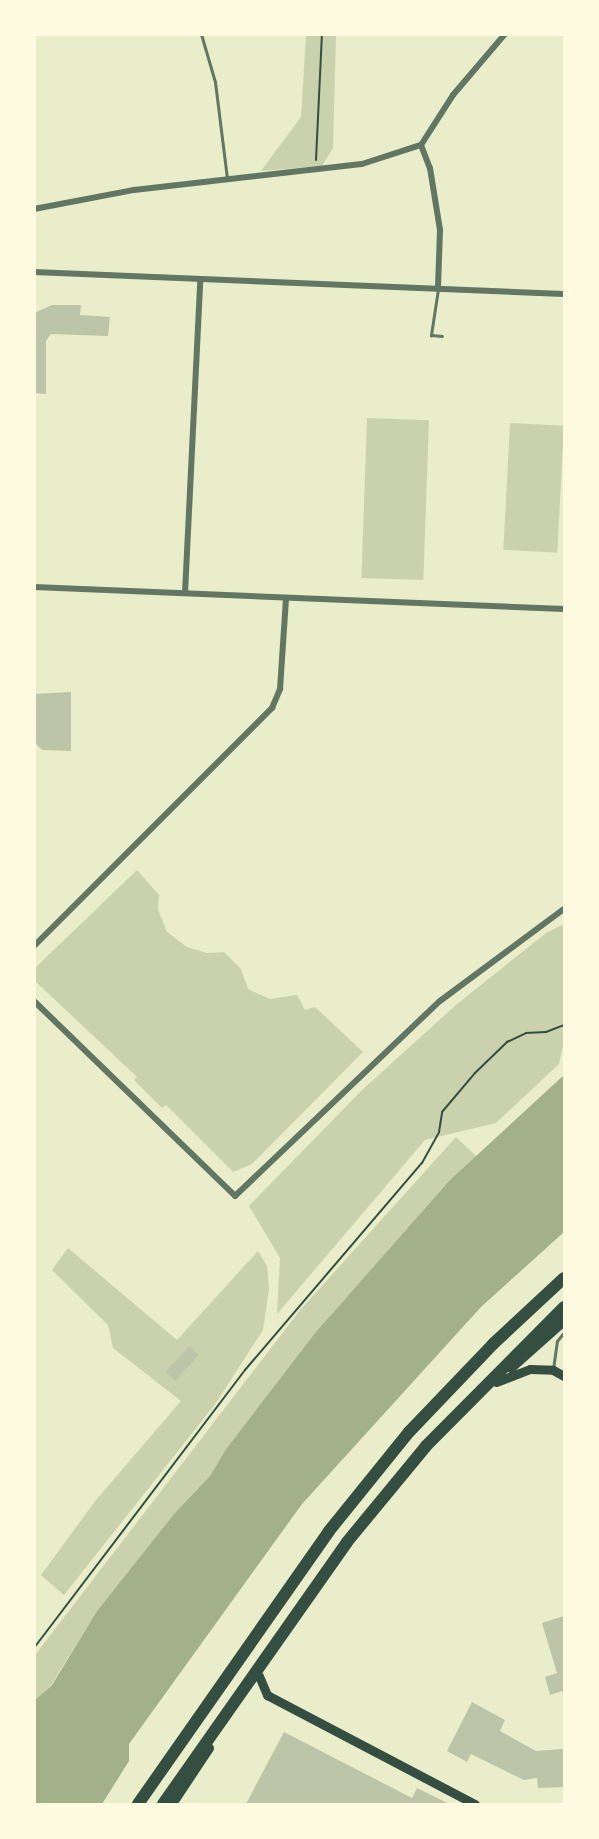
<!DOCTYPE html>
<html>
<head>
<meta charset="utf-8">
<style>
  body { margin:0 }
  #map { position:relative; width:599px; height:1839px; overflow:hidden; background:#e9edc9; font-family:"Work Sans",sans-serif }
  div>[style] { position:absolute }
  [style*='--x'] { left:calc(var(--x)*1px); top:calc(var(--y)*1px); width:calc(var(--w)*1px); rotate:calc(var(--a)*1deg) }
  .green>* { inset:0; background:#cad2ad; transform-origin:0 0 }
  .water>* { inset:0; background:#a3b18a }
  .building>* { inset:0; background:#bcc5a7; transform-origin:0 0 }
  .path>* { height:2px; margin:-1px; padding:0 1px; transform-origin:1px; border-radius:1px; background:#344e41 }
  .service>* { height:3px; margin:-1.5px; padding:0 1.5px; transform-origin:1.5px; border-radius:1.5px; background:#617663 }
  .minor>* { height:6px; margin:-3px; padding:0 3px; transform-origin:3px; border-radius:3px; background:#617663 }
  .secondary>* { height:9px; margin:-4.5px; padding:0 4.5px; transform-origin:4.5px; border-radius:4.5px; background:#344e41 }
  .primary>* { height:10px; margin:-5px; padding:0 5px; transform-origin:5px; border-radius:5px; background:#344e41 }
  .motorway>* { height:12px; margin:-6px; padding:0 6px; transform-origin:6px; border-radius:6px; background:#344e41 }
  span { translate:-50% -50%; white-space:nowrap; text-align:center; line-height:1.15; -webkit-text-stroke:4.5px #fefae0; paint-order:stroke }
  .frame { position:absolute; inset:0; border:36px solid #fefae0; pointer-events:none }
</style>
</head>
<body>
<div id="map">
  <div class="green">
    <div style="clip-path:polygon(306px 35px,336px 35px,333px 148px,322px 166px,261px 171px,301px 117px)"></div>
    <div style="left:367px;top:418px;width:62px;height:160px;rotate:2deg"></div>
    <div style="left:510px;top:423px;width:54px;height:127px;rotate:3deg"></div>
    <div style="clip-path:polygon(137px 870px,159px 895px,158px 909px,167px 932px,187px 947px,207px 953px,224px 952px,241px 969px,248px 989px,270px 999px,297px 995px,305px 1010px,315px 1007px,363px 1052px,252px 1164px,233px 1172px,166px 1105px,162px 1108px,134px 1080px,137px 1077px,35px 981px,35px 968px)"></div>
    <div style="clip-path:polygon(564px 924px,564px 1042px,559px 1064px,496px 1123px,425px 1140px,277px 1314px,280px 1258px,249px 1206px,362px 1090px,457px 1004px,546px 933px)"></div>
    <div style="clip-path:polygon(456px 1137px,478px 1158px,449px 1181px,315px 1333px,226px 1449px,210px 1476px,174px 1514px,97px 1611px,51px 1685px,35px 1700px,35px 1655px,301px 1309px)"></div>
    <div style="clip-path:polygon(68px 1248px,177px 1340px,258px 1251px,267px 1266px,269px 1289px,263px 1330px,216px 1403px,64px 1595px,41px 1575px,96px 1500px,181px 1401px,113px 1348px,108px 1325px,52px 1270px)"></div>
  </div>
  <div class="water">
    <div style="clip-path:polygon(564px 1075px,564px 1232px,481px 1307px,302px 1504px,129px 1744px,129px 1761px,102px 1804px,35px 1804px,35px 1700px,52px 1685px,97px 1611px,174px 1514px,210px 1476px,226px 1449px,315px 1333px,449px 1181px)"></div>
  </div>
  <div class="building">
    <div style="clip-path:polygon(52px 305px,81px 305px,80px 315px,110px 317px,108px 336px,51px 334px,46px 341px,46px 394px,34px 393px,34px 313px)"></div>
    <div style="clip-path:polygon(71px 692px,71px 751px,42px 750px,34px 742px,34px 694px)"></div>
    <div style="left:189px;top:1346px;width:13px;height:35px;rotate:42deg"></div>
    <div style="clip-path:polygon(564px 1616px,564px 1697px,562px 1691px,550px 1695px,545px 1677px,557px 1673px,542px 1623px)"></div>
    <div style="clip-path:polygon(472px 1702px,505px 1720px,500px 1731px,536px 1751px,563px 1749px,564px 1787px,538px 1788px,537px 1778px,524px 1780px,471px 1754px,467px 1762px,447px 1751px)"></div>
    <div style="clip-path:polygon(284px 1732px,412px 1798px,417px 1788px,449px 1804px,246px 1804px)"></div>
  </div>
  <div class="path">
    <div style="--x:316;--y:160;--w:126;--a:-87.3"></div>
    <div style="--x:34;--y:1648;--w:349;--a:-52.8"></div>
    <div style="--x:245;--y:1370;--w:272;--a:-49.5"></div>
    <div style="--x:422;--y:1163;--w:35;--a:-61"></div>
    <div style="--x:439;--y:1132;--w:20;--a:-81"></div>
    <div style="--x:442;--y:1112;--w:51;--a:-49.8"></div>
    <div style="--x:475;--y:1073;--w:45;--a:-44.1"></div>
    <div style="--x:507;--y:1042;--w:21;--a:-25"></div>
    <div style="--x:526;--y:1033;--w:20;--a:-3"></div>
    <div style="--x:546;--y:1032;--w:19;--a:-21"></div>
  </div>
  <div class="service">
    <div style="--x:201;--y:34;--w:50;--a:73.7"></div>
    <div style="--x:215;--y:82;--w:97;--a:82.9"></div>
    <div style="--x:438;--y:289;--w:47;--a:98.7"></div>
    <div style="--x:431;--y:335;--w:11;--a:5"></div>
    <div style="--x:553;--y:1369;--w:28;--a:-82"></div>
    <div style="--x:557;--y:1341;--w:11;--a:-52"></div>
  </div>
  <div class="minor">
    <div style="--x:421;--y:145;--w:25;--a:69"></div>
    <div style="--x:430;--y:168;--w:63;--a:80.8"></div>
    <div style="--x:440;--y:230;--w:58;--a:92"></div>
    <div style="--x:34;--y:209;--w:102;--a:-10.8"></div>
    <div style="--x:134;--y:190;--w:229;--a:-6.5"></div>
    <div style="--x:362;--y:164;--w:62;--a:-17.9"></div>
    <div style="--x:421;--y:145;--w:59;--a:-57.4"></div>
    <div style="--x:453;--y:95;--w:80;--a:-49.6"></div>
    <div style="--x:34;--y:272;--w:530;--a:2.38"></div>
    <div style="--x:34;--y:587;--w:530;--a:2.38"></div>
    <div style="--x:185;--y:593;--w:312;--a:-87.2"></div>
    <div style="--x:34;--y:946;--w:337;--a:-45"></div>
    <div style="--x:272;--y:708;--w:21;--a:-67"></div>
    <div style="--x:280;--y:689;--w:91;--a:-86.2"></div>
    <div style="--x:34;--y:1001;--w:280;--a:44.1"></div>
    <div style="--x:235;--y:1196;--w:283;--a:-43.6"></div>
    <div style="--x:440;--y:1001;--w:154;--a:-36.6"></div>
  </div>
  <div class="secondary">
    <div style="--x:496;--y:1382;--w:36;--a:-21"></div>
    <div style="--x:530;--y:1369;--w:23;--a:2"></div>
    <div style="--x:553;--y:1370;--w:13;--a:29"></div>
    <div style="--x:259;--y:1676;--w:21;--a:67"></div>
    <div style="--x:267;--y:1695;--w:235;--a:27.7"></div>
  </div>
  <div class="primary">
    <div style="--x:511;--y:1368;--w:71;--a:-41.6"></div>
    <div style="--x:172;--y:1804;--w:67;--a:-56.5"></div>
  </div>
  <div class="motorway">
    <div style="--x:138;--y:1804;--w:333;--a:-55"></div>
    <div style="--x:329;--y:1531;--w:127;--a:-51.1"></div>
    <div style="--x:409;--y:1432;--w:122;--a:-46.3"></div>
    <div style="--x:493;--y:1344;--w:97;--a:-42.9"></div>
    <div style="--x:163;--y:1804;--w:320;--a:-54.9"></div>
    <div style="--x:347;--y:1542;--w:124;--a:-50.5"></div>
    <div style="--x:426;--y:1446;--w:196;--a:-45.2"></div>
  </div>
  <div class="frame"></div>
</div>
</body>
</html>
